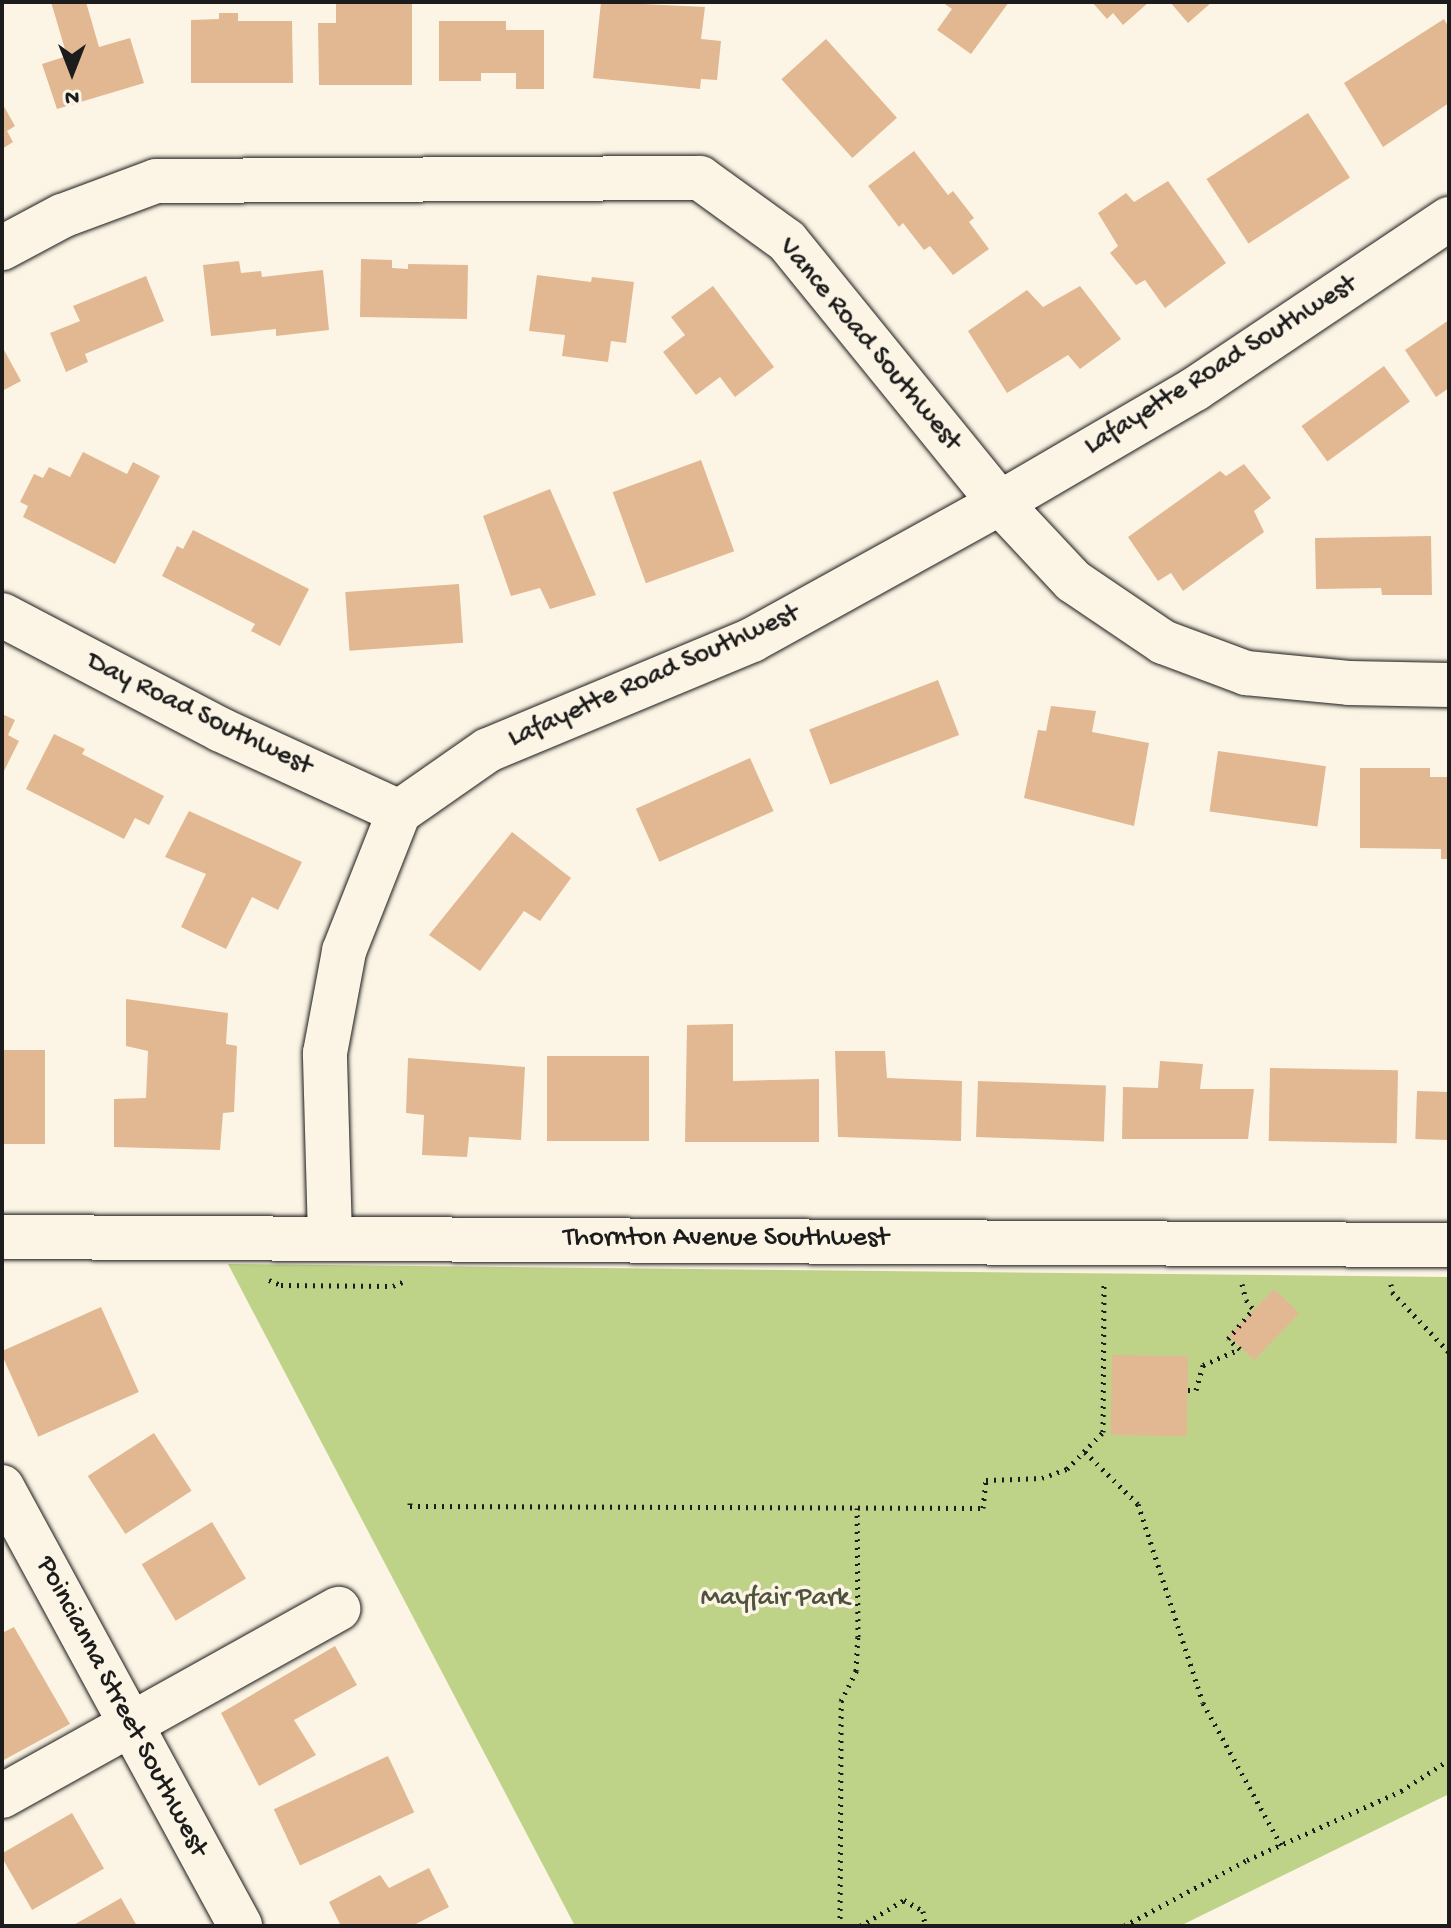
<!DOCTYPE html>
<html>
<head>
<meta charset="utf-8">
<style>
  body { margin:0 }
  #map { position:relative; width:1451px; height:1928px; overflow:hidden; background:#fcf5e5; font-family:"Gochi Hand",sans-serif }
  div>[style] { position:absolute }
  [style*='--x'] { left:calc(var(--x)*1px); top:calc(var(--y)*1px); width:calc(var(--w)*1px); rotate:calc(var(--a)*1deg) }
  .green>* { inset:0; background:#bfd388 }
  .building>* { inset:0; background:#e1b892; transform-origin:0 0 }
  .path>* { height:5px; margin-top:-2.5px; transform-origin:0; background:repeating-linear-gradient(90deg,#1c1c1c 0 2px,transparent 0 8px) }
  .roads { filter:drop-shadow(0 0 2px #1c1c1c) drop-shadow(0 0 2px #1c1c1c) }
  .minor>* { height:44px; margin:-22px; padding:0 22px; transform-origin:22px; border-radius:22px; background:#fcf5e5 }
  span { translate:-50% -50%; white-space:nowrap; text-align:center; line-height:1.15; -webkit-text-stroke:7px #fcf5e5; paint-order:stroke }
  .street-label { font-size:28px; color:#1c1c1c }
  .park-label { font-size:28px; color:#4d533c }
  .frame { position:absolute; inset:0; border:4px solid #1c1c1c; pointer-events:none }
  .north { position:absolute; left:32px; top:32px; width:80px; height:80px; -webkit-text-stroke:6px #fcf5e5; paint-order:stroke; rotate:180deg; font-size:22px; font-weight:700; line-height:32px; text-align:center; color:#1c1c1c }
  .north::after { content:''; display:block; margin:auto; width:28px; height:36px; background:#1c1c1c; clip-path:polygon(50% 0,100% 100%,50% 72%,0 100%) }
</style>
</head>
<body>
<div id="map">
  <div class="green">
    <div style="clip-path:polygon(228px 1264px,1449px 1277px,1449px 1794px,1180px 1926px,575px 1926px)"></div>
  </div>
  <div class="building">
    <div style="clip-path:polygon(51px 2px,86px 2px,99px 47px,130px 38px,144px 83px,57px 109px,42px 64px,67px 56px)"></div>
    <div style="clip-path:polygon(336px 2px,412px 4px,412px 85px,319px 85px,318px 23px,336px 23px)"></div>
    <div style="clip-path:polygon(601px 2px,705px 7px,701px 39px,721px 41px,717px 80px,701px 79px,700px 89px,593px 78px)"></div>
    <div style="clip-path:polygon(942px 2px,1009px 2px,971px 54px,937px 30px,952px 9px)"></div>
    <div style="clip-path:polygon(1092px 2px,1149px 2px,1123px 25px,1113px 13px,1107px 19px)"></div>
    <div style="clip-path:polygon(1170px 2px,1212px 2px,1188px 23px)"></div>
    <div style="clip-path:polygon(219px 13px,238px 13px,238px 21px,292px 21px,293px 83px,191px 83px,191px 20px,219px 19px)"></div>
    <div style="clip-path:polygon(1444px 19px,1449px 28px,1449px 103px,1383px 147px,1344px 83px)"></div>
    <div style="clip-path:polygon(439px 21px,506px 21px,506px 30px,544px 30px,544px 89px,516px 89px,516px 73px,481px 73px,481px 81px,439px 81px)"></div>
    <div style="left:826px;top:39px;width:106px;height:60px;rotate:48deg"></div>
    <div style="clip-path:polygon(2px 103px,15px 126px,7px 131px,13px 142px,2px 149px)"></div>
    <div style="left:1308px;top:113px;width:77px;height:121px;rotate:57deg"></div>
    <div style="clip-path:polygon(914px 151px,948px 195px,953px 191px,974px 218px,969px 222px,989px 249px,953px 275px,930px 246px,924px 250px,903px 223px,899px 227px,868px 186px)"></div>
    <div style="clip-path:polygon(1168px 181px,1226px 263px,1165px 308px,1145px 280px,1136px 285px,1110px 253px,1118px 246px,1098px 213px,1126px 193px,1134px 202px)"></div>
    <div style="clip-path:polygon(361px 259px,392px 260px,392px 268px,408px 269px,408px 264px,468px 265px,467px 319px,360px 317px)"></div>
    <div style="clip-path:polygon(239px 261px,241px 273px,261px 271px,262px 277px,323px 270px,329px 330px,276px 336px,276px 329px,211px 336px,203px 265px)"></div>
    <div style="clip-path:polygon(537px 275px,591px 282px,592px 277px,634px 282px,626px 343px,611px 341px,608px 362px,562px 356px,565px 335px,529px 331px)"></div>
    <div style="clip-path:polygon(146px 276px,164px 321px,85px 354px,88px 362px,66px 372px,50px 333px,80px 321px,73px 306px)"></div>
    <div style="clip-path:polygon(713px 286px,774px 367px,735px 397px,720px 377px,696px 395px,663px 352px,685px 335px,671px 317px)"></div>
    <div style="clip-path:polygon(1080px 286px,1121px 339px,1080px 369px,1068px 355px,1007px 393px,968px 331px,1027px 290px,1043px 307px)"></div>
    <div style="clip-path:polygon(1449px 320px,1449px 388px,1436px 397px,1405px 350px)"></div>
    <div style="clip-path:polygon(4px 350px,21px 381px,2px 391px,2px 351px)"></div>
    <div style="left:1384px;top:366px;width:44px;height:102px;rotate:54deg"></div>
    <div style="clip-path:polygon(83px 452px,127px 474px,133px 462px,160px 476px,115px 564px,23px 517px,28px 506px,20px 502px,34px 474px,43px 478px,49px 467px,70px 477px)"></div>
    <div style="left:701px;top:460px;width:97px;height:94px;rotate:70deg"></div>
    <div style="clip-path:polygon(1244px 464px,1271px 498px,1254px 511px,1264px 532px,1183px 591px,1171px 573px,1158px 581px,1128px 537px,1220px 471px,1226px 476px)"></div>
    <div style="clip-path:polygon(550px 489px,596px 595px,550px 609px,540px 588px,511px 596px,483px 516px)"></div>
    <div style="clip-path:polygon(193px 530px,309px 589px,280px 646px,251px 631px,255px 624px,162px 576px,177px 546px,183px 549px)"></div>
    <div style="clip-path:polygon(1431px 536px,1432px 595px,1382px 595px,1381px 588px,1316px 589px,1315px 538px)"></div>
    <div style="left:459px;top:584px;width:59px;height:114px;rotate:86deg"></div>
    <div style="left:938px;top:680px;width:59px;height:138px;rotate:69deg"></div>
    <div style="clip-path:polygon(1051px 706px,1096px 711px,1092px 732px,1149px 743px,1134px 826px,1024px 798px,1038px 730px,1046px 731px)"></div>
    <div style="clip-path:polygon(2px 714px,15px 720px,8px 735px,19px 741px,2px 775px)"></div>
    <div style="clip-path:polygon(54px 734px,85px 749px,82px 754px,164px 796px,149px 825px,135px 818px,124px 839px,26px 789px)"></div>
    <div style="left:1218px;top:751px;width:109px;height:61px;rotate:8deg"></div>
    <div style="left:750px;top:758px;width:58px;height:125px;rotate:66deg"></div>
    <div style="clip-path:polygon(1360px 768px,1430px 768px,1430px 777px,1449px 777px,1449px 859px,1441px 859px,1441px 849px,1360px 848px)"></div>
    <div style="clip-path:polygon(189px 811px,302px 862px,278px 910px,252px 897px,226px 949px,181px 927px,206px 874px,165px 857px)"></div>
    <div style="clip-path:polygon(512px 832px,571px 878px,540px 921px,524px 911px,480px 971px,429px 935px)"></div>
    <div style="clip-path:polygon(126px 999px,228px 1013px,226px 1044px,237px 1046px,234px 1112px,223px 1113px,220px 1150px,114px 1147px,114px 1099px,146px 1098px,148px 1051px,126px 1046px)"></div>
    <div style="clip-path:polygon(733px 1024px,733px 1081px,819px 1079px,819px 1142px,685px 1142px,687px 1025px)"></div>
    <div style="left:2px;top:1050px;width:43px;height:94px"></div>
    <div style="clip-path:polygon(835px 1051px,885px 1051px,887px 1078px,962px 1081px,961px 1141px,838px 1137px)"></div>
    <div style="left:649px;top:1056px;width:85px;height:102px;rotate:90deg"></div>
    <div style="clip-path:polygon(408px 1058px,525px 1067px,521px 1140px,469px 1137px,467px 1157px,422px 1155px,424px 1115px,406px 1113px)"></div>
    <div style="clip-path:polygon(1160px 1061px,1203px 1064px,1200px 1089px,1254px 1089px,1248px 1139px,1122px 1139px,1123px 1087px,1158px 1088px)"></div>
    <div style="left:1270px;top:1068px;width:128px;height:73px;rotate:1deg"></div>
    <div style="left:978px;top:1081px;width:128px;height:56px;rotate:2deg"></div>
    <div style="left:1417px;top:1091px;width:32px;height:48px;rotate:2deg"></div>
    <div style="left:1274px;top:1289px;width:35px;height:65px;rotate:44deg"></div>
    <div style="left:101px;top:1307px;width:93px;height:110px;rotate:66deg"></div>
    <div style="left:1112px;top:1355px;width:76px;height:80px;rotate:1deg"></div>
    <div style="left:154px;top:1433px;width:69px;height:79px;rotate:57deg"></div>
    <div style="left:212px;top:1522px;width:66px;height:82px;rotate:59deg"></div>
    <div style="clip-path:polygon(14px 1627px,70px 1724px,2px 1761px,2px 1633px)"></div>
    <div style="clip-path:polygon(335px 1646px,357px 1685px,294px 1720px,316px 1755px,259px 1786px,221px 1713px)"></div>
    <div style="left:388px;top:1756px;width:62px;height:126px;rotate:65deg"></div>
    <div style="left:72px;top:1813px;width:64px;height:83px;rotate:60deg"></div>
    <div style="clip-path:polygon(429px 1868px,449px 1907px,412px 1926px,341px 1926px,329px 1902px,380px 1875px,389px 1888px)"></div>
    <div style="clip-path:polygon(121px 1898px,137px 1926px,72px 1926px)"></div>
  </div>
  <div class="path">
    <div style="--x:269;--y:1280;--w:13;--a:23"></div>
    <div style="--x:281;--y:1285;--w:112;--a:0.5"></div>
    <div style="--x:393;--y:1286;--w:13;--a:-23"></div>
    <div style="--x:1242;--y:1284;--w:16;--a:76"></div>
    <div style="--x:1246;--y:1300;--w:13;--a:51"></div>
    <div style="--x:1391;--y:1284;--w:8;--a:83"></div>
    <div style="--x:1392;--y:1292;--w:83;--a:46.5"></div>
    <div style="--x:1188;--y:1390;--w:8;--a:0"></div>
    <div style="--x:1196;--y:1390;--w:26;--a:-74"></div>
    <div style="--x:1203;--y:1365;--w:40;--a:-23.4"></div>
    <div style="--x:1240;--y:1349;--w:16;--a:-140"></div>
    <div style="--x:1228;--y:1339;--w:39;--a:-50"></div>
    <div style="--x:1085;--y:1452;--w:74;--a:44.5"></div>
    <div style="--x:1138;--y:1504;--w:209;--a:71.9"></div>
    <div style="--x:1203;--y:1703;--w:162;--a:61.2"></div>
    <div style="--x:410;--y:1503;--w:3;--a:90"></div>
    <div style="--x:410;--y:1506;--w:573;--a:0.2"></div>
    <div style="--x:983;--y:1508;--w:28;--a:-84"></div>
    <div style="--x:986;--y:1480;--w:56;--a:-2"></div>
    <div style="--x:1042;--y:1478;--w:27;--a:-20"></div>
    <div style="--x:1067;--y:1469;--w:52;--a:-45.8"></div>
    <div style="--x:1103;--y:1432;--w:150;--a:-89.6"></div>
    <div style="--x:840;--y:1926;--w:225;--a:-89.7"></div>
    <div style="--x:841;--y:1701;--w:34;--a:-63"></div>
    <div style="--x:856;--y:1671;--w:34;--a:-87"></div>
    <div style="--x:858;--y:1637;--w:129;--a:-90.4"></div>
    <div style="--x:860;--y:1926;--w:51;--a:-30.6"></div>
    <div style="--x:904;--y:1900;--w:22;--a:30"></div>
    <div style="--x:923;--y:1911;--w:15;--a:82"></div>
    <div style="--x:1124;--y:1926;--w:140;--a:-28.2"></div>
    <div style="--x:1247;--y:1860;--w:169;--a:-24.1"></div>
    <div style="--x:1401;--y:1791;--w:57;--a:-32.9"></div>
  </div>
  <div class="roads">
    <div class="minor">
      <div style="--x:2;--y:248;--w:68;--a:-28.1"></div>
      <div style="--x:62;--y:216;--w:100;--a:-20.4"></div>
      <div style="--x:156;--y:181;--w:544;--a:-0.32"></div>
      <div style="--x:700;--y:178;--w:107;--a:35.9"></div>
      <div style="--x:787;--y:241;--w:338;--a:50.9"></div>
      <div style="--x:1000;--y:503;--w:107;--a:46.9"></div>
      <div style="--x:1073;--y:581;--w:109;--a:34.1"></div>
      <div style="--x:1163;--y:642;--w:89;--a:20.5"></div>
      <div style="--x:1246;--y:673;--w:103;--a:5.5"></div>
      <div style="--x:1349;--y:683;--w:100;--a:1.1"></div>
      <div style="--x:2;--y:615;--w:247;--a:27.7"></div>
      <div style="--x:221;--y:730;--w:196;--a:24.7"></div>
      <div style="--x:2;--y:1237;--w:1447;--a:0.32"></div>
      <div style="--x:330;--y:1237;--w:184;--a:-91.6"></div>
      <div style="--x:325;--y:1053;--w:104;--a:-79.4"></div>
      <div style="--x:344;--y:951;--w:149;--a:-68.4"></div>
      <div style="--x:399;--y:812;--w:108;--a:-34.9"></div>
      <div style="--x:488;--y:750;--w:286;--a:-22.6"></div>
      <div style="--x:752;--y:640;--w:283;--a:-28.9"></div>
      <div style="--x:1000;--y:503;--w:226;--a:-30.3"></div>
      <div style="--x:1195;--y:389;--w:306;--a:-33.8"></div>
      <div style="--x:2;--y:1487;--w:499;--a:61.5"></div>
      <div style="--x:2;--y:1796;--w:385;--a:-29.1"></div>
    </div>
  </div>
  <div class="street-label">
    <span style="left:869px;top:345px;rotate:50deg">Vance Road Southwest</span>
    <span style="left:1221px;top:366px;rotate:-32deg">Lafayette Road Southwest</span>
    <span style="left:654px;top:677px;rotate:-24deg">Lafayette Road Southwest</span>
    <span style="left:199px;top:715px;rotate:26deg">Day Road Southwest</span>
    <span style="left:726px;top:1239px">Thornton Avenue Southwest</span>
    <span style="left:121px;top:1707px;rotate:62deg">Poincianna Street Southwest</span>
  </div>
  <div class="park-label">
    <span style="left:775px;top:1599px">Mayfair Park</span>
  </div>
  <div class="frame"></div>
  <div class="north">N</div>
</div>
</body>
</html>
